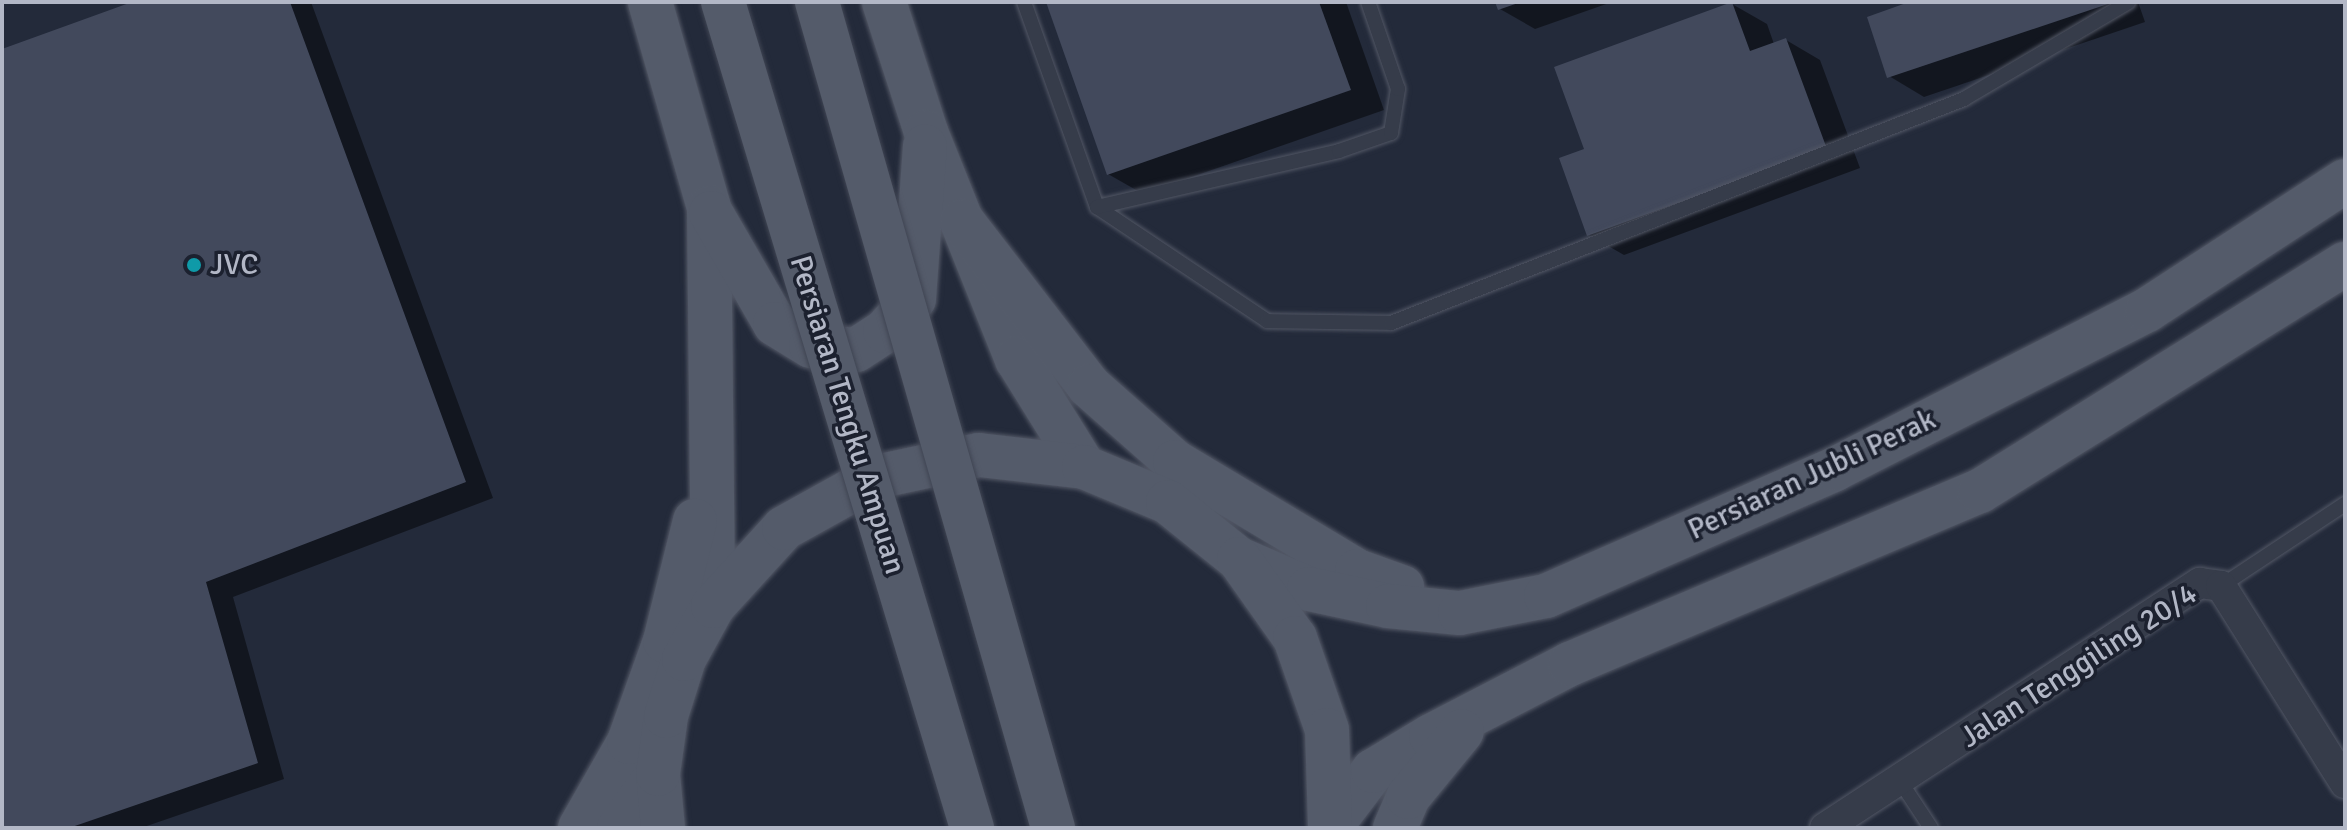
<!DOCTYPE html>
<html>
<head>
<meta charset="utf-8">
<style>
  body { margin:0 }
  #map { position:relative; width:2347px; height:830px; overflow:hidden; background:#232a3a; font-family:Signika,sans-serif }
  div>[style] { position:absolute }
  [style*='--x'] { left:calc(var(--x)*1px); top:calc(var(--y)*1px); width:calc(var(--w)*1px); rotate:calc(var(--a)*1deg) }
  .shadow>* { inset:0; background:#0007 }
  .building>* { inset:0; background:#42495c }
  .roads { filter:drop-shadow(0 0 2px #525765) drop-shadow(0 0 2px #525765) }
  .lane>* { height:14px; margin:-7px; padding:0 7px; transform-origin:7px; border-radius:7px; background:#363c4a }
  .street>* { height:30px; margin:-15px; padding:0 15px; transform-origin:15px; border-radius:15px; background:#363c4a }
  .primary>* { height:44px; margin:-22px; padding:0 22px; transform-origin:22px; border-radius:22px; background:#545b6a }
  .bridges { filter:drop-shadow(0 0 2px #404553) drop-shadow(0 0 2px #404553) }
  .primary-bridge>* { height:44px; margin:-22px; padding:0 22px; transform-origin:22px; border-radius:22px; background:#545b6a }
  .dots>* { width:22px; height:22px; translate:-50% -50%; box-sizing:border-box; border:4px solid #1c212f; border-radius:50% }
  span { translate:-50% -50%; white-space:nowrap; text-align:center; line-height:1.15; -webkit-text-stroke:7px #1c212f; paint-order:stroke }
  .poi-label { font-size:30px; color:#b2b7c6 }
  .left { translate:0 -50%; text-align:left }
  .street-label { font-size:30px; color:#b2b7c6 }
  .frame { position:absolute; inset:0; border:4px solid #b2b7c6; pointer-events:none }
</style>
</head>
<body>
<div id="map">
  <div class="shadow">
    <div style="clip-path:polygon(138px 2px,311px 2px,493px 498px,233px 597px,284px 779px,141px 828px,2px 828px,2px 51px)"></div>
    <div style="clip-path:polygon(1048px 2px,1346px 2px,1384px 110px,1143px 194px,1108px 174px)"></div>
    <div style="clip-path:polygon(1497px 2px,1612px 2px,1535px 29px,1500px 9px)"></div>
    <div style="clip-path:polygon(1911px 2px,2138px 2px,2145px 22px,1924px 97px,1889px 76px)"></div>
    <div style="clip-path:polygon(1732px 4px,1767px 24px,1774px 44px,1786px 40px,1820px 60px,1860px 168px,1624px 255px,1589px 235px,1587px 150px)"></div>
  </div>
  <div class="building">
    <div style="clip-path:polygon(132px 2px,290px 2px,466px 482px,206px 582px,258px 763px,69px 828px,2px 828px,2px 49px)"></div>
    <div style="clip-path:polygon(1046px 2px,1319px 2px,1351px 90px,1107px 175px)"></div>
    <div style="clip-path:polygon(1495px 2px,1521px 2px,1498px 10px)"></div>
    <div style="clip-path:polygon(1732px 2px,1750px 51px,1786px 38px,1827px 149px,1587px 236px,1559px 158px,1584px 149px,1554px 67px)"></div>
    <div style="clip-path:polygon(1909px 2px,2111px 2px,2111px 3px,1887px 78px,1867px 17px)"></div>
  </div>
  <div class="roads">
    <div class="lane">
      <div style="--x:1024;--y:2;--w:218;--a:70.4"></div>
      <div style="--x:1097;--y:207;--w:205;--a:33.8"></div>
      <div style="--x:1267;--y:321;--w:124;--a:0.9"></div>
      <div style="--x:1391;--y:323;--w:615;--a:-21.35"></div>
      <div style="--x:1964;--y:99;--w:191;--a:-30.5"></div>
      <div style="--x:1097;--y:207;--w:248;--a:-13"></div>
      <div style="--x:1339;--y:151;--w:55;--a:-19.1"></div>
      <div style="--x:1391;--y:133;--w:45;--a:-81"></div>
      <div style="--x:1398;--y:89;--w:92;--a:-109"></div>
      <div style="--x:2221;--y:586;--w:149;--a:-33.5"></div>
      <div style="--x:1900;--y:781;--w:56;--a:56.6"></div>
    </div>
    <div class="street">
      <div style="--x:1825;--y:828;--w:448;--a:-33.2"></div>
      <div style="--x:2200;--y:583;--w:21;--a:8"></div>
      <div style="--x:2221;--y:586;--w:233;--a:57.8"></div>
    </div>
    <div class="primary">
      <div style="--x:650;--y:2;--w:214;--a:74"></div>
      <div style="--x:709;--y:208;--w:398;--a:89.4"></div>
      <div style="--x:884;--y:2;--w:137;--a:72.1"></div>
      <div style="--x:926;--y:132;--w:245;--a:68.2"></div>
      <div style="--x:1017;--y:359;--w:127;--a:58.2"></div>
      <div style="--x:711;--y:213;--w:128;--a:60"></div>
      <div style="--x:775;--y:324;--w:42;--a:31.4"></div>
      <div style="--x:811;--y:346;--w:45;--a:5.1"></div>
      <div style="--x:856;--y:350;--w:35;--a:-33"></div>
      <div style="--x:885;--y:331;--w:43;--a:-47.8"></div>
      <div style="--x:914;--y:299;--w:153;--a:-85.9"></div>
      <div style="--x:962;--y:221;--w:208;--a:52.4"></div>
      <div style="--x:1089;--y:386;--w:115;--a:41.5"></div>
      <div style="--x:1175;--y:462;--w:212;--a:30.9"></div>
      <div style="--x:1357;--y:571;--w:48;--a:19.6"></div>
      <div style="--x:1239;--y:559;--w:76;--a:23.2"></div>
      <div style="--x:1309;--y:589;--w:81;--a:12.1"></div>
      <div style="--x:1388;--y:606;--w:72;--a:5.6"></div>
      <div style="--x:1460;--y:613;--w:88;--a:-11.2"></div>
      <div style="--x:1546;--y:596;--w:316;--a:-23.7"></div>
      <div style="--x:1835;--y:469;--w:350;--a:-27"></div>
      <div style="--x:2147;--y:310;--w:236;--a:-33.1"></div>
      <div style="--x:1330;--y:827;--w:71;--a:-52.5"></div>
      <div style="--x:1373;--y:771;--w:68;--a:-31.1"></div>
      <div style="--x:1431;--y:736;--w:157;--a:-27.4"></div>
      <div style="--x:1570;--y:664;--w:445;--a:-22.9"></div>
      <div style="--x:1980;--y:491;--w:430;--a:-31.9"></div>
      <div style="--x:580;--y:828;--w:99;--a:-60.3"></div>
      <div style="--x:629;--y:742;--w:107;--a:-70.4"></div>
      <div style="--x:665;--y:641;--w:124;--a:-76"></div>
      <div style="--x:619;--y:828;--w:67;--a:-54.2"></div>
      <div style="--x:663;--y:828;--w:54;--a:-95.3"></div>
      <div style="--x:658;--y:774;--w:59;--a:-82.1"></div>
      <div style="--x:666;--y:716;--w:60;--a:-72.5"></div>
      <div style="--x:684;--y:659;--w:60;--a:-61.3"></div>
      <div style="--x:713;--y:606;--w:105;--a:-47.7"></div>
      <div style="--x:784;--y:528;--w:105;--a:-29"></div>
      <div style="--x:876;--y:477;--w:105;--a:-12.1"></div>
      <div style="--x:979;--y:455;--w:106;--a:6.5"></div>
      <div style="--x:1084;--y:467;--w:91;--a:22.6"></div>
      <div style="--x:1168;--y:502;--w:91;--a:38.8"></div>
      <div style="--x:1239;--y:559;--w:97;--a:54.7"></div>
      <div style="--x:1295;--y:638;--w:97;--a:70.8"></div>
      <div style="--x:1327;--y:730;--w:98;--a:88.2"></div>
      <div style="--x:1395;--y:828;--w:34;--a:-67"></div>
      <div style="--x:1408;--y:797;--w:85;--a:-50.7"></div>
    </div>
  </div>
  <div class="bridges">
    <div class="primary-bridge">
      <div style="--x:723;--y:2;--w:863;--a:73.22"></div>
      <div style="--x:817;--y:2;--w:859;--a:74.05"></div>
    </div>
  </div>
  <div class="dots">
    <div style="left:194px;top:265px;background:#0f9aa8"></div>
  </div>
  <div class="poi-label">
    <span class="left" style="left:210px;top:265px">JVC</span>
  </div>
  <div class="street-label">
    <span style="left:847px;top:415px;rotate:73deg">Persiaran Tengku Ampuan</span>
    <span style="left:1812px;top:475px;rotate:-25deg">Persiaran Jubli Perak</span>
    <span style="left:2079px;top:666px;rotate:-33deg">Jalan Tenggiling 20/4</span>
  </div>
  <div class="frame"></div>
</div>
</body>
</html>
